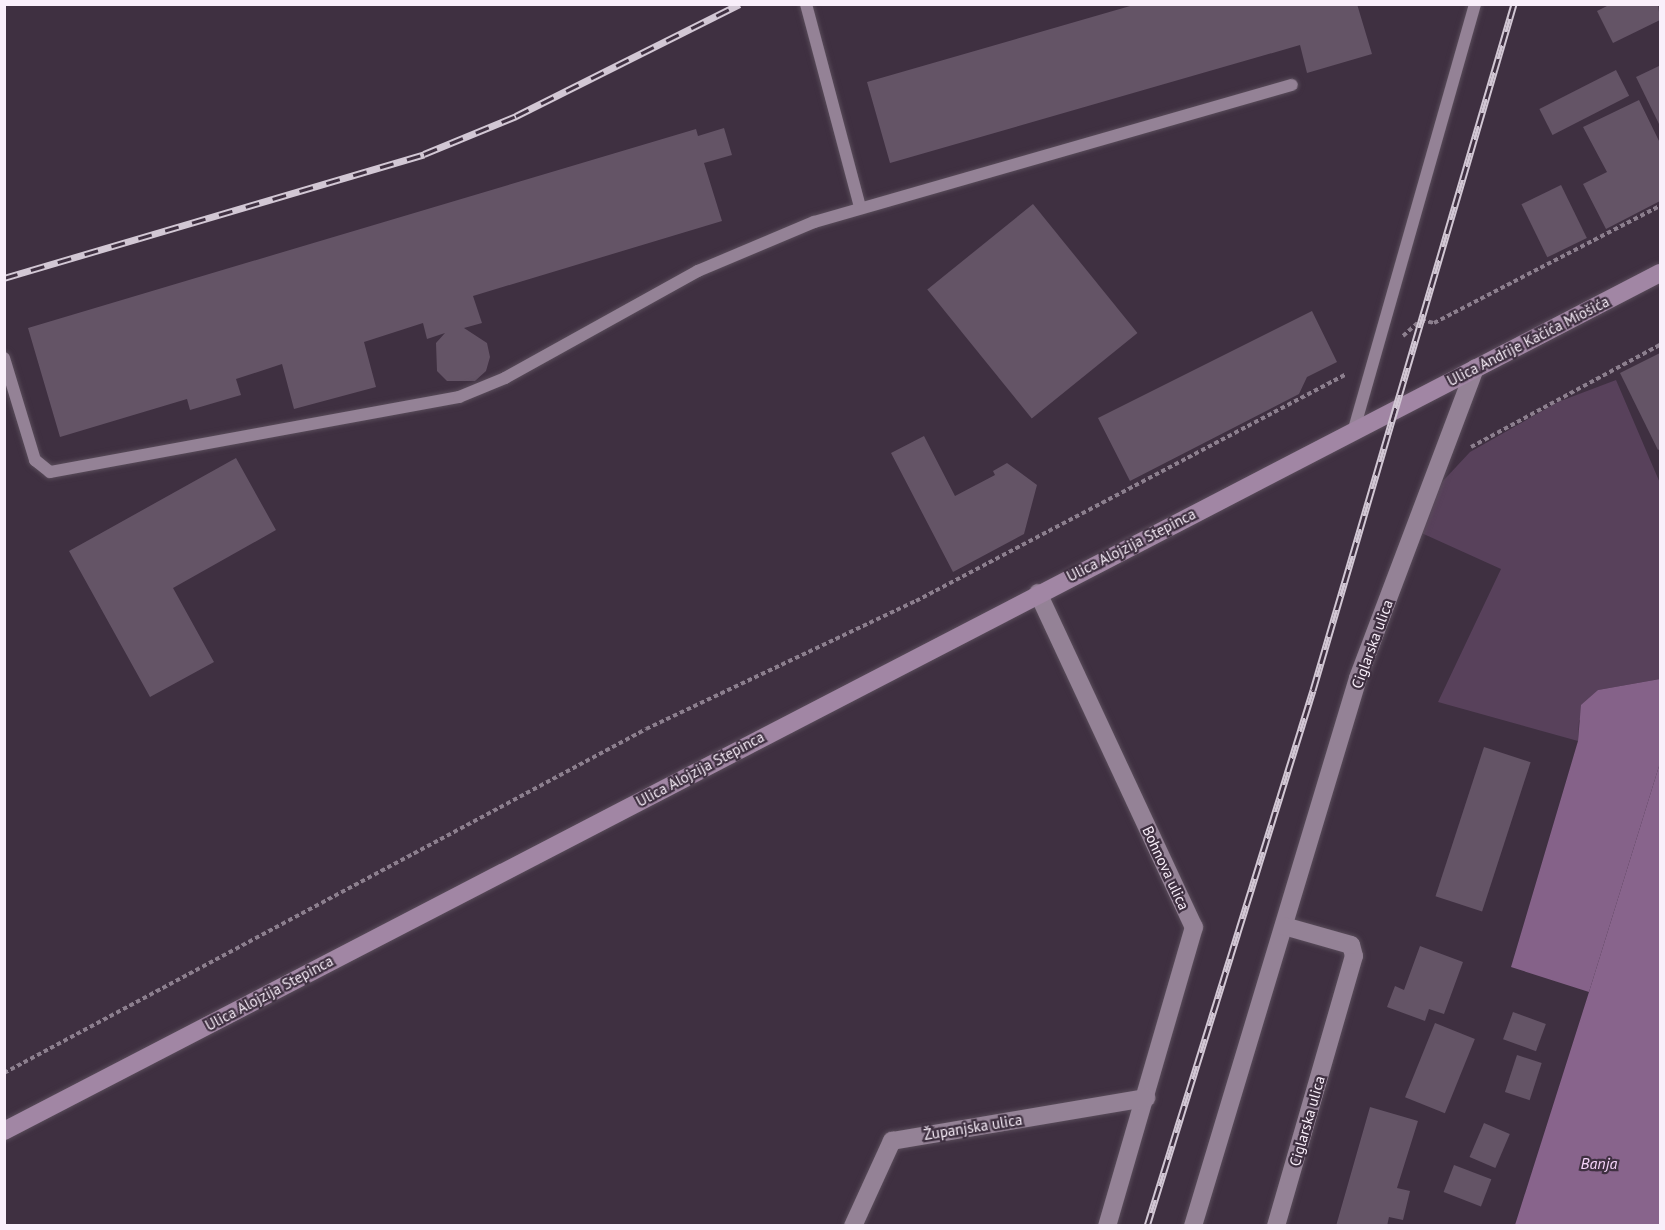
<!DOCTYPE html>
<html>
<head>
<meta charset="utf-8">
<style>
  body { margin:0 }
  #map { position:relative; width:1665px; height:1230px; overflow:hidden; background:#3f3041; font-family:"PT Sans",sans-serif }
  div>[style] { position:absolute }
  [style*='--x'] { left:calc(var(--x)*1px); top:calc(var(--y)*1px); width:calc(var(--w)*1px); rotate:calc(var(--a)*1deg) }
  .green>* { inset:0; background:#58415b }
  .forest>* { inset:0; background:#856289 }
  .water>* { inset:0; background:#88648c }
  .building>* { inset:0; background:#645466; transform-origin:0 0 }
  .path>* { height:4px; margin-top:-2px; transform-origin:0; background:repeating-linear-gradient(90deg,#8c7f8e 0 4.5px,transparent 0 7.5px) }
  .roads { filter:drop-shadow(0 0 2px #594c5a) drop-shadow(0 0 2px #594c5a) }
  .lane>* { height:12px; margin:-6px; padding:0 6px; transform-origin:6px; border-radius:6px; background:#948296 }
  .street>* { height:18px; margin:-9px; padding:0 9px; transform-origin:9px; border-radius:9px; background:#948296 }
  .secondary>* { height:18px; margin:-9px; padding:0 9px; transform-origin:9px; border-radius:9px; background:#a186a4 }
  .rail>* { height:7px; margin-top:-3.5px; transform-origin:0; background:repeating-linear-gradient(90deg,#3f3041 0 14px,#d2c7d4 0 28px); box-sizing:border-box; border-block:2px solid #d2c7d4 }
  span { translate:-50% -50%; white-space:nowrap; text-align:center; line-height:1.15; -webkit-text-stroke:4.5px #3f3041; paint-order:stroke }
  .street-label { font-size:15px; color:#f9effa }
  .water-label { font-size:16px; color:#f6d4fa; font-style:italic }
  .frame { position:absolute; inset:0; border:6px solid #f9effa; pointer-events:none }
</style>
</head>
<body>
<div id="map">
  <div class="green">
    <div style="clip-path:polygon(1616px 380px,1660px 483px,1660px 679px,1598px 690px,1579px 721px,1578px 741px,1438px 702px,1501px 569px,1417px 531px,1442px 482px,1470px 452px,1558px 402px)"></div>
  </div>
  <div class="forest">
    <div style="clip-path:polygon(1660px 679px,1660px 763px,1589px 992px,1511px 967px,1578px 741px,1581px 705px,1598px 690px)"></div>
  </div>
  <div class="water">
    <div style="clip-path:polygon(1660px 763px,1660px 1225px,1515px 1225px,1589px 992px)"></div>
  </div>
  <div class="building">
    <div style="clip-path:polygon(1137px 4px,1357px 4px,1372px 54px,1307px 73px,1300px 45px,890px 163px,867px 82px)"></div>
    <div style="clip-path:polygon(1611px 4px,1658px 4px,1660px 20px,1613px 43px,1597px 11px)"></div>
    <div style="clip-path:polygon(1659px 66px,1660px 68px,1660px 126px,1636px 77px)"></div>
    <div style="left:1616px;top:70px;width:29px;height:86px;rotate:63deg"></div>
    <div style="clip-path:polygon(1639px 100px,1660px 143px,1660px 201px,1606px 229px,1583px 184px,1607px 172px,1583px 127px)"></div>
    <div style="clip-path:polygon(724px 128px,732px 155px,704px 163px,722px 221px,473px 296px,482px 323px,464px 328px,487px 343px,490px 357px,486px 371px,475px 381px,447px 381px,437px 371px,436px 343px,445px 333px,427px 339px,423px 323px,364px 342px,376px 387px,294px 409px,282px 364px,236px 379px,241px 395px,190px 410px,187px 399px,60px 437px,28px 328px,696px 129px,698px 136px)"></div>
    <div style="left:1561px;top:185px;width:59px;height:44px;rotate:64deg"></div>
    <div style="left:1033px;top:204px;width:166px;height:136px;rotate:51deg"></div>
    <div style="clip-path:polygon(1312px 311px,1337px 362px,1307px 377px,1299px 394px,1130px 481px,1098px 418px)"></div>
    <div style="clip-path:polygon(1660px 353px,1660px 449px,1658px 450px,1620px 373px)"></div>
    <div style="clip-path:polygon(924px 436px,955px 496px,995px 475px,993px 471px,1007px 463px,1037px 485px,1024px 534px,953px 572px,891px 453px)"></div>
    <div style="clip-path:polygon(236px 458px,276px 530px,173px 588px,214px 662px,150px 697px,69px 551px)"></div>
    <div style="left:1484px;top:747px;width:49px;height:157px;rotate:18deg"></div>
    <div style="clip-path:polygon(1420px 946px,1463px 962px,1444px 1014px,1429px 1009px,1425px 1021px,1387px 1007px,1395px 986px,1404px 990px)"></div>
    <div style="left:1513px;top:1012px;width:35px;height:29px;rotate:20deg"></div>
    <div style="left:1435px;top:1023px;width:43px;height:80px;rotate:22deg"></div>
    <div style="left:1517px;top:1055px;width:26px;height:39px;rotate:18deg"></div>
    <div style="clip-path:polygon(1370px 1107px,1418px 1121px,1397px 1188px,1410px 1191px,1403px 1220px,1389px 1217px,1387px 1226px,1336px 1226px)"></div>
    <div style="left:1484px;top:1123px;width:28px;height:37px;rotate:23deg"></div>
    <div style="left:1454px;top:1165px;width:40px;height:29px;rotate:21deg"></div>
  </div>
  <div class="path">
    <div style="--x:1403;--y:336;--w:24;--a:-42"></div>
    <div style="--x:1421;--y:320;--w:13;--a:13"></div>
    <div style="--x:1434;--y:323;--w:254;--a:-27.4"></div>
    <div style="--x:1471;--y:447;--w:215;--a:-28.4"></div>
    <div style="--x:4;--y:1073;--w:728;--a:-28.18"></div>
    <div style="--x:646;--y:729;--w:299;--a:-25.4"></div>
    <div style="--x:916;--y:601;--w:487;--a:-27.8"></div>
  </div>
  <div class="roads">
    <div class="lane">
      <div style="--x:806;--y:4;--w:210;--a:75.1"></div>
      <div style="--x:4;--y:358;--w:107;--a:73.1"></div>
      <div style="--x:35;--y:460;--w:19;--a:39"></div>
      <div style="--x:50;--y:472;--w:416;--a:-10.4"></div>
      <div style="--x:459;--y:397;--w:50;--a:-22.4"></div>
      <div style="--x:505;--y:378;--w:221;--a:-29"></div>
      <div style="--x:698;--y:271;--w:126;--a:-22.9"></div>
      <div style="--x:814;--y:222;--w:497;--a:-16"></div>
      <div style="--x:1354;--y:429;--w:442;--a:-74.1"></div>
    </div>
    <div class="street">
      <div style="--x:1038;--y:593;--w:369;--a:65"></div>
      <div style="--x:1194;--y:927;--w:311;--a:106.2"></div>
      <div style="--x:853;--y:1226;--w:94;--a:-65.4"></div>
      <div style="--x:892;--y:1141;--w:258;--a:-9.6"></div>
      <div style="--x:1193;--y:1226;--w:572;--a:-73.24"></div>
      <div style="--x:1358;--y:678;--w:331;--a:-69.3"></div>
      <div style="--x:1276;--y:1226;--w:281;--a:-73.9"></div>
      <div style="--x:1354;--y:956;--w:11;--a:-105"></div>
      <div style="--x:1351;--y:945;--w:70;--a:-164.2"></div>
    </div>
    <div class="secondary">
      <div style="--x:4;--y:1131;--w:1865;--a:-27.39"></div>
    </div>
  </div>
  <div class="rail">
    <div style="--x:4;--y:278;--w:438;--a:-16.4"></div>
    <div style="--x:424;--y:154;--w:100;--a:-22.4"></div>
    <div style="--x:516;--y:116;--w:250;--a:-26.6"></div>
    <div style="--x:1147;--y:1226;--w:561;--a:-72.79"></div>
    <div style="--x:1313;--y:690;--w:715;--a:-73.67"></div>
  </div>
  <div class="street-label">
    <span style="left:1528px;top:341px;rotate:-27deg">Ulica Andrije Kačića Miošića</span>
    <span style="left:1131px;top:545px;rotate:-27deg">Ulica Alojzija Stepinca</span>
    <span style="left:1372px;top:644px;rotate:-70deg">Ciglarska ulica</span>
    <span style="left:700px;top:769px;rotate:-28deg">Ulica Alojzija Stepinca</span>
    <span style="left:1166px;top:868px;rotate:65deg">Bohnova ulica</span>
    <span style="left:269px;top:993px;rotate:-28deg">Ulica Alojzija Stepinca</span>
    <span style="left:1307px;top:1121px;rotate:-74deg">Ciglarska ulica</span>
    <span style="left:973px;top:1127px;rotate:-9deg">Županjska ulica</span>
  </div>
  <div class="water-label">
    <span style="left:1599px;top:1163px">Banja</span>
  </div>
  <div class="frame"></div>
</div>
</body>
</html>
